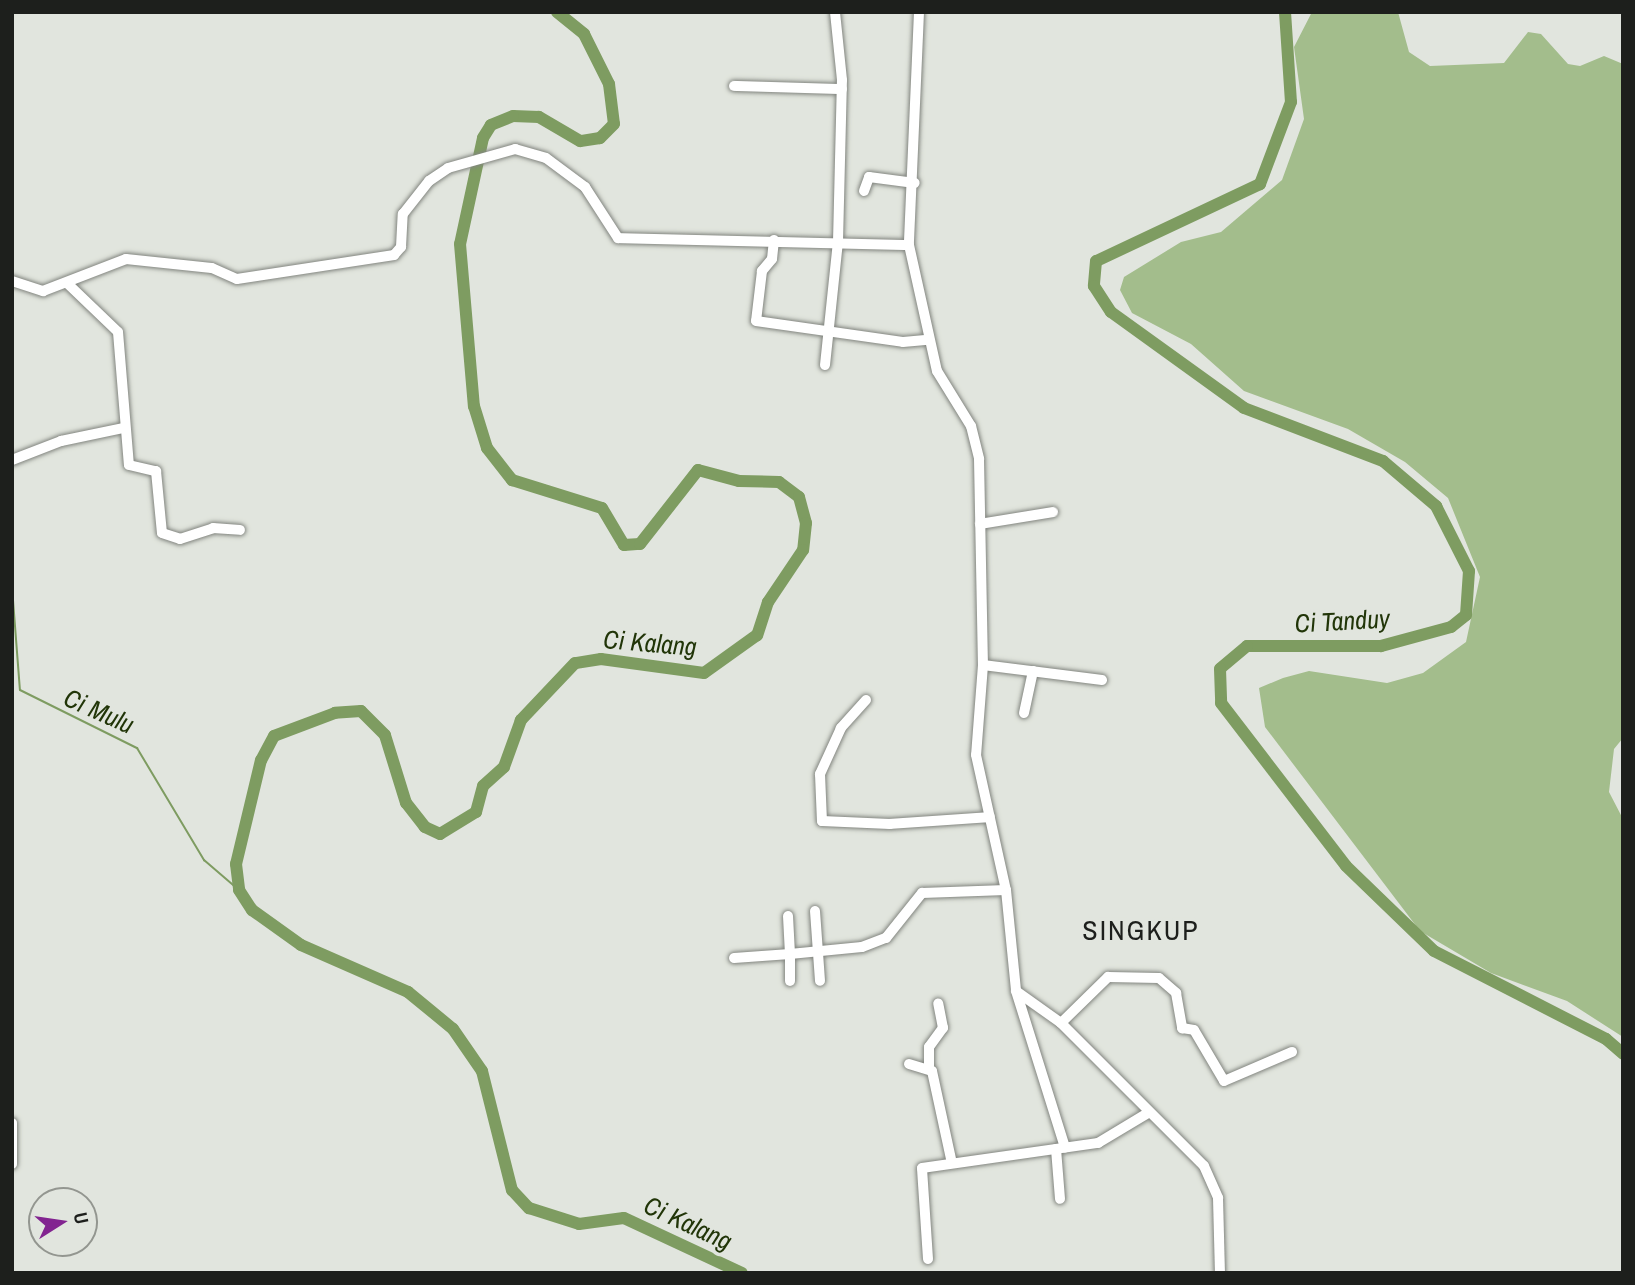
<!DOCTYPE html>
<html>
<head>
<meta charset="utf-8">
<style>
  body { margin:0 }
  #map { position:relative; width:1635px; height:1285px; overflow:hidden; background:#e1e5de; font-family:"Archivo Narrow",sans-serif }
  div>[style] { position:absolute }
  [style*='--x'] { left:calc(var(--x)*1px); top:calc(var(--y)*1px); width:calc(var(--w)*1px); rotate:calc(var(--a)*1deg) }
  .green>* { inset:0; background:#a3bd8c }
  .stream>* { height:2px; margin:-1px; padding:0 1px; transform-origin:1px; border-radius:1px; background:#7e9c61 }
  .river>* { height:12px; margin:-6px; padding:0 6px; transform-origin:6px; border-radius:6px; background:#7e9c61 }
  .roads { filter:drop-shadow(0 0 2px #82857f) drop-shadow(0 0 2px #82857f) }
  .minor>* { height:10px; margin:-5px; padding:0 5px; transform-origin:5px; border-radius:5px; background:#fff }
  span { translate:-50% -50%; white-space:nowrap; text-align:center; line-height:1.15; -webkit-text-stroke:7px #e1e5de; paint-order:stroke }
  .water-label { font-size:26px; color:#213508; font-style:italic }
  .quarter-label { font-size:28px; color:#1d1f1c; letter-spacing:2px }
  .frame { position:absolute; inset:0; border:14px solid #1d1f1c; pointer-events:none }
  .north { position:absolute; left:28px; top:1187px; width:70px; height:70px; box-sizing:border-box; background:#e1e5de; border:2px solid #939690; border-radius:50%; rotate:78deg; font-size:19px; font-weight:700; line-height:28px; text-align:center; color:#1d1f1c }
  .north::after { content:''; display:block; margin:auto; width:24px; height:32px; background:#822490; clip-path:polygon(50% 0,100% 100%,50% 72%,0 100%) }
</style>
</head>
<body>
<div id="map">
  <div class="green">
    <div style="clip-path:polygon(1312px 12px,1398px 12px,1409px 52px,1430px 66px,1504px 63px,1528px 32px,1541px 34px,1568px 64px,1580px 66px,1604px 56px,1623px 64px,1623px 738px,1614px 749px,1609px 792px,1623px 819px,1623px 1037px,1567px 1001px,1491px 973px,1420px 931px,1265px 727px,1259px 688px,1283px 678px,1309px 671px,1387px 683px,1423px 673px,1466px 642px,1480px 577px,1448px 498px,1405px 462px,1348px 429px,1244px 391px,1191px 344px,1132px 313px,1120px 290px,1124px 277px,1181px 242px,1221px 232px,1282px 180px,1304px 119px,1294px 47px)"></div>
  </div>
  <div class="stream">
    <div style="--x:12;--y:587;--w:103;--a:85.6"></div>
    <div style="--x:20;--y:690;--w:131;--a:26.4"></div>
    <div style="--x:137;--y:748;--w:131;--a:59.1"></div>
    <div style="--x:204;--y:860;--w:46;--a:40.6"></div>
  </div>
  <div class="river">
    <div style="--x:557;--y:12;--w:35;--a:39"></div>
    <div style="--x:584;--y:34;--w:56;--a:63.4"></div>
    <div style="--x:609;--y:84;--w:40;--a:82.9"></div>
    <div style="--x:614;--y:124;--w:20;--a:135"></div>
    <div style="--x:600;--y:138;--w:20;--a:171"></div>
    <div style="--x:580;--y:141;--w:48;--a:-149.7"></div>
    <div style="--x:539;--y:117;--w:26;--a:-178"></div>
    <div style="--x:513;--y:116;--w:24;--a:158"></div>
    <div style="--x:491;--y:125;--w:15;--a:122"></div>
    <div style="--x:483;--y:138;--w:108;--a:102.2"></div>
    <div style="--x:460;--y:244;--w:163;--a:85.1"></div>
    <div style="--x:474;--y:406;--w:44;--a:72.8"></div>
    <div style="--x:487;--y:448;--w:41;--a:52"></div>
    <div style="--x:512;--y:480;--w:94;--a:17.3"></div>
    <div style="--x:602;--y:508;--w:43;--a:59.3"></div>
    <div style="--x:624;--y:545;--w:16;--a:-4"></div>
    <div style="--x:640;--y:544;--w:94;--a:-51.9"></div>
    <div style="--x:698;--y:470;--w:42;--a:15"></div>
    <div style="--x:739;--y:481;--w:40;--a:1.4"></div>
    <div style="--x:779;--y:482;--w:25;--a:37"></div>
    <div style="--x:799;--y:497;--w:27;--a:75"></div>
    <div style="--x:806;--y:523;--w:27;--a:96"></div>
    <div style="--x:803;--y:550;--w:63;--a:123.9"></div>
    <div style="--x:768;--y:602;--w:35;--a:108"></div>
    <div style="--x:757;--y:635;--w:65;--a:144.4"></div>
    <div style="--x:704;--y:673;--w:104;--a:-172.3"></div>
    <div style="--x:601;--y:659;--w:26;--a:171"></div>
    <div style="--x:575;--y:663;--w:79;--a:133.5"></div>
    <div style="--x:521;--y:720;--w:50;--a:109.9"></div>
    <div style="--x:504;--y:767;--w:28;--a:138"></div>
    <div style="--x:483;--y:786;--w:27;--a:105"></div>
    <div style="--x:476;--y:812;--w:42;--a:148.6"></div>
    <div style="--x:440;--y:834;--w:17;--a:-155"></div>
    <div style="--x:425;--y:827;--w:31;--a:-128"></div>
    <div style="--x:406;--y:803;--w:71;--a:-107.2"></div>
    <div style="--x:385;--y:735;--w:34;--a:-135"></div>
    <div style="--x:361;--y:711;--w:26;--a:176"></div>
    <div style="--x:335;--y:713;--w:65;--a:159.3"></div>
    <div style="--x:274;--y:736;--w:27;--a:118"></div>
    <div style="--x:261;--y:760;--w:107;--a:103.5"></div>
    <div style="--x:236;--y:864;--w:26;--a:83"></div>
    <div style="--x:239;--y:890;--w:24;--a:57"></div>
    <div style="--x:252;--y:910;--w:60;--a:35.5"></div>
    <div style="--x:301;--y:945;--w:117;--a:23.7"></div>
    <div style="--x:408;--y:992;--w:58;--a:39.4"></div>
    <div style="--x:453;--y:1029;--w:51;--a:55.4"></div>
    <div style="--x:482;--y:1071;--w:123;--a:75.9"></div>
    <div style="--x:512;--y:1190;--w:25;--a:47"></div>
    <div style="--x:529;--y:1208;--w:52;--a:17.7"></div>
    <div style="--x:579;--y:1224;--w:45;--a:-7.6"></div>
    <div style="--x:624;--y:1218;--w:130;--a:25"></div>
    <div style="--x:1285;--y:12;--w:90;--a:86.2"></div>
    <div style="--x:1291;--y:102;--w:88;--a:110.7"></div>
    <div style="--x:1260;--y:184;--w:181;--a:154.8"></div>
    <div style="--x:1096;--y:261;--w:25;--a:95"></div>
    <div style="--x:1094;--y:286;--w:31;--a:57"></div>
    <div style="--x:1111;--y:312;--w:164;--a:35.8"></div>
    <div style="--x:1244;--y:408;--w:149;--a:20.9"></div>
    <div style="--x:1383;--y:461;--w:70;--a:40.3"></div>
    <div style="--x:1436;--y:506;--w:73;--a:63.1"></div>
    <div style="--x:1469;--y:571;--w:44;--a:93.9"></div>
    <div style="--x:1466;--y:615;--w:19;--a:141"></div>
    <div style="--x:1451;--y:627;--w:73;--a:164.8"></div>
    <div style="--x:1381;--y:646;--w:134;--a:180"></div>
    <div style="--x:1247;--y:646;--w:35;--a:140"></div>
    <div style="--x:1220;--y:669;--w:34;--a:88"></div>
    <div style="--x:1221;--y:703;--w:205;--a:52.5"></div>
    <div style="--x:1346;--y:866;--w:122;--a:44"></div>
    <div style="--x:1434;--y:951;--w:193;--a:27.1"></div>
    <div style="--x:1606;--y:1039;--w:23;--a:41"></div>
  </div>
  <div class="roads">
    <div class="minor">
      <div style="--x:919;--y:12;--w:233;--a:92.5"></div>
      <div style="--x:909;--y:245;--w:129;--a:77.5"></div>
      <div style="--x:937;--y:371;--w:65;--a:58.3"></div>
      <div style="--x:971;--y:426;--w:34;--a:76"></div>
      <div style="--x:979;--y:459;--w:206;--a:88.9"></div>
      <div style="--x:983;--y:665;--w:90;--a:94.4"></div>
      <div style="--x:976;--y:755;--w:138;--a:77.5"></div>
      <div style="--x:1006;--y:890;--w:101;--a:84.3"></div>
      <div style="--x:1016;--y:991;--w:55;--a:35.4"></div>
      <div style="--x:1061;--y:1023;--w:202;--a:45"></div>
      <div style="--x:1204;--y:1166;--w:35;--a:66"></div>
      <div style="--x:1218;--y:1198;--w:75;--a:88.5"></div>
      <div style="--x:734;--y:86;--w:108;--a:1.6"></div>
      <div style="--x:864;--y:191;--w:15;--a:-70"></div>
      <div style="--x:869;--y:177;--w:46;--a:7.4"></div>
      <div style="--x:774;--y:240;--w:19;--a:96"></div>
      <div style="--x:772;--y:259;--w:16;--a:130"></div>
      <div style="--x:762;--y:271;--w:50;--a:96.8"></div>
      <div style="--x:756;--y:321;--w:148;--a:8.1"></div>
      <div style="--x:903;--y:342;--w:25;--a:-5"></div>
      <div style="--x:12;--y:281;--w:33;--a:18"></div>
      <div style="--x:43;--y:291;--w:89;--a:-21.1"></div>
      <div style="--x:126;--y:259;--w:86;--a:6"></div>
      <div style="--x:212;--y:268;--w:27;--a:24"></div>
      <div style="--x:237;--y:279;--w:159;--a:-8.7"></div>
      <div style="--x:394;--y:255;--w:11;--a:-49"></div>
      <div style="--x:401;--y:247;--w:33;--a:-87"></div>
      <div style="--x:403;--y:214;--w:42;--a:-51.8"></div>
      <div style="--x:429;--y:181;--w:23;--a:-34"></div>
      <div style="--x:448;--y:168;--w:70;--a:-15.8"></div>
      <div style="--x:515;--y:149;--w:32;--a:16"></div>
      <div style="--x:546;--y:158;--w:49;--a:36.6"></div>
      <div style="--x:585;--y:187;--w:61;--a:57.1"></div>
      <div style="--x:618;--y:238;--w:291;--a:1.4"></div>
      <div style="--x:68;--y:284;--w:69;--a:43.8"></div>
      <div style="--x:118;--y:332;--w:133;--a:85.3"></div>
      <div style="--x:129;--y:465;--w:28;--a:13"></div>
      <div style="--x:156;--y:471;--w:62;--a:84.5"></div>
      <div style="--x:162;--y:533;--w:19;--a:18"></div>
      <div style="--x:180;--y:539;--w:35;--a:-18"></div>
      <div style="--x:213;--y:528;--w:27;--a:4"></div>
      <div style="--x:825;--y:365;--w:124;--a:-84"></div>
      <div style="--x:838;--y:242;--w:162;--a:-88.6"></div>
      <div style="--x:842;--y:80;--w:68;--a:-95.9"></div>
      <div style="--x:12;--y:460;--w:53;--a:-21.2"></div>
      <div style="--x:61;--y:441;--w:63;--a:-11.8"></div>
      <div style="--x:980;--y:524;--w:74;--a:-9.3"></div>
      <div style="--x:983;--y:665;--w:120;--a:7.2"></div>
      <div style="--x:866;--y:700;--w:38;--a:132"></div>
      <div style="--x:841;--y:728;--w:51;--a:114.5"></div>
      <div style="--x:820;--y:774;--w:47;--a:87.6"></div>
      <div style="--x:822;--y:821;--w:68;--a:2.5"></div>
      <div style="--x:890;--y:824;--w:100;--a:-4"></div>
      <div style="--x:1024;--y:713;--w:43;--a:-77.9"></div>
      <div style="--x:815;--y:911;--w:70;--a:85.9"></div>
      <div style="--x:788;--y:916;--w:38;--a:87"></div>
      <div style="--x:790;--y:954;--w:72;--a:-5.6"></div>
      <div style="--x:862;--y:947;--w:26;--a:-21"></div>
      <div style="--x:886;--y:938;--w:58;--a:-51.3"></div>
      <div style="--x:922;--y:893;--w:84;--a:-2"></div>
      <div style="--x:734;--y:958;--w:56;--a:-4.1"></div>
      <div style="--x:790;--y:954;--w:27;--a:90"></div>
      <div style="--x:1016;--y:991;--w:164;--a:72.6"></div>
      <div style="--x:1061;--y:1023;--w:66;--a:-44.4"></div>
      <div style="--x:1108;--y:977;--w:51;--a:1.1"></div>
      <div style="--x:1159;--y:978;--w:23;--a:41"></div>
      <div style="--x:1176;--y:993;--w:36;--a:80"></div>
      <div style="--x:1182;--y:1028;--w:12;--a:9"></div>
      <div style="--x:1194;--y:1030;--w:59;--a:59.5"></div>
      <div style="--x:1224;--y:1081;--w:74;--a:-23.1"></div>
      <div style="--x:909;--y:1064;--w:24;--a:17"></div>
      <div style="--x:932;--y:1071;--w:90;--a:77.8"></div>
      <div style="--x:929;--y:1066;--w:19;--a:-90"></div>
      <div style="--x:929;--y:1047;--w:24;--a:-54"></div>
      <div style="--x:943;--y:1028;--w:25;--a:-101"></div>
      <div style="--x:12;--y:1123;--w:41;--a:90"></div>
      <div style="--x:1056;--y:1149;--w:50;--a:85.4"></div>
      <div style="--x:928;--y:1259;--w:91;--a:-93.8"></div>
      <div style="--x:922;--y:1168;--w:178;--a:-8.1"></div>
      <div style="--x:1098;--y:1143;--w:58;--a:-31"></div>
    </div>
  </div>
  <div class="water-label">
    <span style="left:1342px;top:621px;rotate:-3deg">Ci Tanduy</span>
    <span style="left:650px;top:643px;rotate:5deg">Ci Kalang</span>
    <span style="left:99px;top:711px;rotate:24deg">Ci Mulu</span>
    <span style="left:688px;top:1223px;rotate:25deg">Ci Kalang</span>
  </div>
  <div class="quarter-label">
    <span style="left:1141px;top:930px">SINGKUP</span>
  </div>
  <div class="frame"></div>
  <div class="north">U</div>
</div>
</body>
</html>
